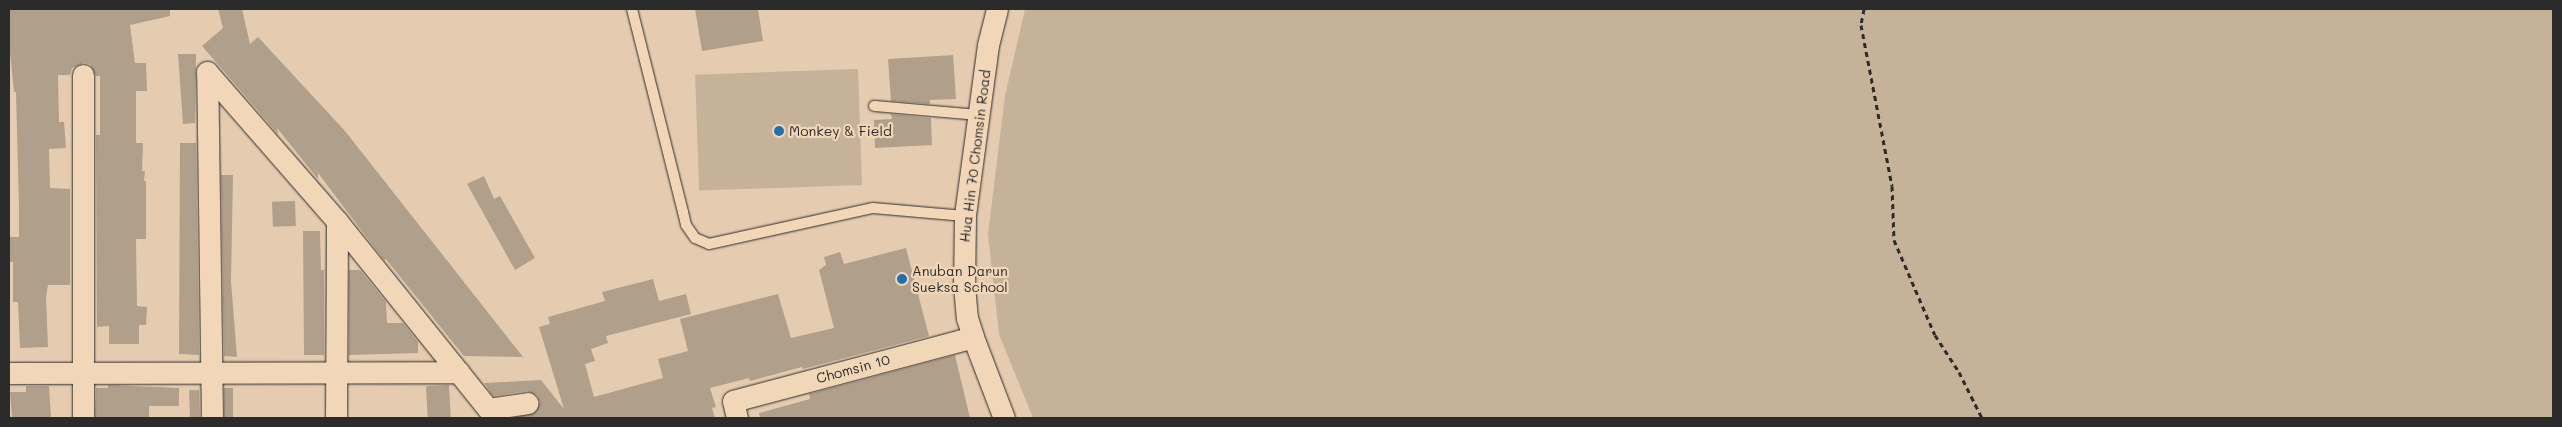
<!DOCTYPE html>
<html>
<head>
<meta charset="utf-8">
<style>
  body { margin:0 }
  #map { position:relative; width:2562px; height:427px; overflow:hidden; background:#e5ccb0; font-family:Mali,sans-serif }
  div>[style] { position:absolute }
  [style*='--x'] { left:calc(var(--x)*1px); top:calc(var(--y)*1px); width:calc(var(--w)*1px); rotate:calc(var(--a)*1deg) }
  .green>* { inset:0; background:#c6b199; transform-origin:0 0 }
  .building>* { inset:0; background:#b09f8b; transform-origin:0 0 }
  .path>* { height:3px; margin-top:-1.5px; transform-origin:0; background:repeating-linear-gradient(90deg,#2b2b2b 0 5px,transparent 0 9px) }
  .roads { filter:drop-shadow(0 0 1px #2b2b2b) drop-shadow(0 0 1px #2b2b2b) }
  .lane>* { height:10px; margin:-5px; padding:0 5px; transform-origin:5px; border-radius:5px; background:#f1d6b8 }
  .street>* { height:21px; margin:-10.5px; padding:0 10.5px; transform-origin:10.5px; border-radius:10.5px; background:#f1d6b8 }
  .dots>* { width:14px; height:14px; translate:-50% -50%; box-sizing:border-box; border:2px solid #f1d6b8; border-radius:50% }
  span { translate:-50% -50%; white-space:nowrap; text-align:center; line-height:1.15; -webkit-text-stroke:4.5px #f1d6b8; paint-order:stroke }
  .poi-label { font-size:14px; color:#2b2b2b }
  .left { translate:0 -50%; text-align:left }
  .street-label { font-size:14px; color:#2b2b2b }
  .frame { position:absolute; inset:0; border:10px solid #2b2b2b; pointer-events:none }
</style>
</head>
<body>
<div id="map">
  <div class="green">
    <div style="clip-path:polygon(1025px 9px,2553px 9px,2553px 418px,1033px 418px,999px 334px,988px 234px,1005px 96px)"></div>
    <div style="left:858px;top:69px;width:116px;height:163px;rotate:88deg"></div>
  </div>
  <div class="building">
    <div style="clip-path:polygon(9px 9px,170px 9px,170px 16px,130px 25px,135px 63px,146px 63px,147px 91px,136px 91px,136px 143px,143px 143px,142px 171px,145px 171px,144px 181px,146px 181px,146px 239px,136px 239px,137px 306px,147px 307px,146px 325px,139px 325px,139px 344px,109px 344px,109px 326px,97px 327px,96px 135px,100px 135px,100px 76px,96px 76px,90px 64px,83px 63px,72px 68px,70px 75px,58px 75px,59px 122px,64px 122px,66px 148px,49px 149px,50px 188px,70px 189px,70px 285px,48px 285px,46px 297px,48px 347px,20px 348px,18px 302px,13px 302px,13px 262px,10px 262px,9px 249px,9px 237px,19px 237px,19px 207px,16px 92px,14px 92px,9px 42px)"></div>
    <div style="clip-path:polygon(218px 9px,242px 9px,250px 44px,258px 37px,345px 131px,523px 357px,464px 356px,385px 258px,385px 261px,374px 247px,318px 173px,318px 179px,277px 128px,278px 134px,202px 46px,223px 28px)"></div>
    <div style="clip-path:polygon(695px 9px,758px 9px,763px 41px,702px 51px)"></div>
    <div style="clip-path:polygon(178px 54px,196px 54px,195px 123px,183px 124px)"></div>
    <div style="clip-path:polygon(953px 55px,956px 99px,930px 100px,930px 104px,891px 101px,888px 59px)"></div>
    <div style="clip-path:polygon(891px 114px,931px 118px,932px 145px,875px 148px,874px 120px,892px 119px)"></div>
    <div style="clip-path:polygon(180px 143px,196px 143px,199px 355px,179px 354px)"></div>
    <div style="clip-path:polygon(221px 175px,233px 175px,231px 281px,237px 357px,224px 356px)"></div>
    <div style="clip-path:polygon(484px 176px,494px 199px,500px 196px,535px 258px,515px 270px,467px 184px)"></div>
    <div style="left:295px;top:201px;width:25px;height:23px;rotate:88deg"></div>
    <div style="clip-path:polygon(303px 231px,320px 231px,321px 270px,324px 270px,324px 355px,304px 355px)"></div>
    <div style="clip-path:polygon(906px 248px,929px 336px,803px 369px,802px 367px,750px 381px,749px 378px,710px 388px,716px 407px,712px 408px,715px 418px,512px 418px,536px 412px,540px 402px,537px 395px,527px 391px,493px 396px,484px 383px,541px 380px,564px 409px,539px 327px,550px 324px,548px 317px,605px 301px,602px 292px,653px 279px,659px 301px,686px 294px,691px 314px,606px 336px,608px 343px,591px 349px,595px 361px,585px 364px,594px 397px,663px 378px,658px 359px,688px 351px,680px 319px,778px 294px,791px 338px,834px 328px,819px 270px,826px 265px,824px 257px,840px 252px,844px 264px)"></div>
    <div style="clip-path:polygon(349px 270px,360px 270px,386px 302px,387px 323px,403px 323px,418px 342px,418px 353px,349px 355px)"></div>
    <div style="clip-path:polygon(955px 355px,970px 418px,760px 418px,759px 413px,810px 399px,809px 394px)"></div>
    <div style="clip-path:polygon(108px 385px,179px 388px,179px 406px,149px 406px,149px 418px,95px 418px,96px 388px,108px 388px)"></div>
    <div style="left:449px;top:385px;width:33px;height:23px;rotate:87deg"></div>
    <div style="clip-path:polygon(26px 386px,49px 386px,51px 418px,12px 418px,10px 392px,26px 392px)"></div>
    <div style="left:224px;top:388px;width:9px;height:30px"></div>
    <div style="left:199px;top:390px;width:28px;height:10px;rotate:88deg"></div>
  </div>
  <div class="path">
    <div style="--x:1864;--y:9;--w:16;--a:101"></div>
    <div style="--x:1861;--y:25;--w:164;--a:79.1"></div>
    <div style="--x:1892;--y:186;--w:54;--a:87.9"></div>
    <div style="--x:1894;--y:240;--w:103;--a:66.7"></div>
    <div style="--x:1935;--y:335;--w:44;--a:57"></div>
    <div style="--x:1959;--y:372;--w:51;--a:63.4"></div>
  </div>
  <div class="roads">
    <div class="lane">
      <div style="--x:632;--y:9;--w:209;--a:75.9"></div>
      <div style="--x:683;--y:212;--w:13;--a:77"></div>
      <div style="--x:686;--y:225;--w:16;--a:55"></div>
      <div style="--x:695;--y:238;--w:15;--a:23"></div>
      <div style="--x:709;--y:244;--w:168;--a:-12.4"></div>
      <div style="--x:873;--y:208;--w:92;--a:5"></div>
      <div style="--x:874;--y:106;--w:106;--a:4.9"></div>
    </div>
    <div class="street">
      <div style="--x:997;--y:9;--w:37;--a:104"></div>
      <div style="--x:988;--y:45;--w:173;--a:97.7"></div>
      <div style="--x:965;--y:216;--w:69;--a:90.8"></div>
      <div style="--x:964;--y:285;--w:33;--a:85"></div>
      <div style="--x:967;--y:318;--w:20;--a:72"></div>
      <div style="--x:973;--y:337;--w:87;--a:69.1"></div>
      <div style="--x:9;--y:373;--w:450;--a:-0.1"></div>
      <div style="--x:83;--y:418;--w:343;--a:-90"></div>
      <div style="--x:212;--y:418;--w:346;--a:-90.8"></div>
      <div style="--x:207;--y:72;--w:198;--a:48.9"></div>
      <div style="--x:337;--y:221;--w:241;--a:51.2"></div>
      <div style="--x:488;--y:409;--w:40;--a:-8.5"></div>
      <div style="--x:336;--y:418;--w:197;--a:-89.7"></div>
      <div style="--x:737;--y:418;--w:17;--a:-103"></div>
      <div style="--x:733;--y:401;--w:248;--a:-14.9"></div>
    </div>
  </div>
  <div class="dots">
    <div style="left:779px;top:131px;background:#1f6fb2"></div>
    <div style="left:902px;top:279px;background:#1f6fb2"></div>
  </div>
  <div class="poi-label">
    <span class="left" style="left:789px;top:131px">Monkey &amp; Field</span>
    <span class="left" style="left:912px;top:279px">Anuban Darun<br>Sueksa School</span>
  </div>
  <div class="street-label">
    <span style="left:975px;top:156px;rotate:-83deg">Hua Hin 70 Chomsin Road</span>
    <span style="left:853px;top:369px;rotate:-15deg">Chomsin 10</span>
  </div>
  <div class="frame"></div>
</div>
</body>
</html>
